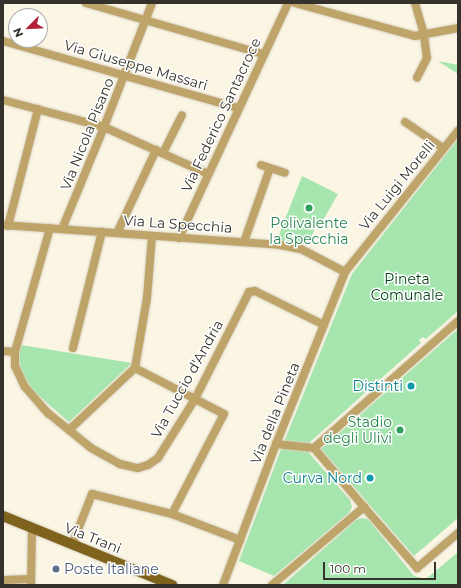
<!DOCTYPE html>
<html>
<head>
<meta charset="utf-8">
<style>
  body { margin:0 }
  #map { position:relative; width:461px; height:588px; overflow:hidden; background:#fbf5e4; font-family:Montserrat,sans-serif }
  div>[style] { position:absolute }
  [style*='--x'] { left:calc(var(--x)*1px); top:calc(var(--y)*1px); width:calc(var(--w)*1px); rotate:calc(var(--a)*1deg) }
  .green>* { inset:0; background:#a6e6ae }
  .roads { filter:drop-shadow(0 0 1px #d7d2c3) drop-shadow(0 0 1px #d7d2c3) }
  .minor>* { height:8px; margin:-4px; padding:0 4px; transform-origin:4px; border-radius:4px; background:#bfa46a }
  .major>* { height:10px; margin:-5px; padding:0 5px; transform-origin:5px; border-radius:5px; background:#7f631c }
  .dots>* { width:11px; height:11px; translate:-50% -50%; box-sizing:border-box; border:2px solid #fff; border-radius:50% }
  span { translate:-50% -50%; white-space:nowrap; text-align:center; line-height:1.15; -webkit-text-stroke:3px #fff; paint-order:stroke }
  .street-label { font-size:14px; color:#34322b }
  .leisure-label { font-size:14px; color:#27864d }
  .right { translate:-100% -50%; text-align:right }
  .park-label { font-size:14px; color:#013e14 }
  .culture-label { font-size:14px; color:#0d838f }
  .service-label { font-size:14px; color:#4e5e75 }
  .left { translate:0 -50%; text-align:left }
  .frame { position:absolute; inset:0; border:4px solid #34322b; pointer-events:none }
  .north { position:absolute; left:8px; top:8px; width:40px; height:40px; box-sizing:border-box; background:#fff; border:1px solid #aeadaa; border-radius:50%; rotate:246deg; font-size:11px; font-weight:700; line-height:16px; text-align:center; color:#34322b }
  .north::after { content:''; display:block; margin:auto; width:14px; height:18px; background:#b21f36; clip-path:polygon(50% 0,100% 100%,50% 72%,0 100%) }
  .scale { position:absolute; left:323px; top:562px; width:113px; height:18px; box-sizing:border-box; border:2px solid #34322b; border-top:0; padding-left:5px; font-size:12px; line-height:14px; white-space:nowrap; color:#34322b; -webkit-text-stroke:3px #fff; paint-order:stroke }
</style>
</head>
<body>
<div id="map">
  <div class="green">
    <div style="clip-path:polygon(438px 61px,458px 65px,458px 74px)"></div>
    <div style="clip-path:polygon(458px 139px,458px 311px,426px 339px,423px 337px,419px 340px,421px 343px,310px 442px,309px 453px,350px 500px,352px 507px,349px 513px,274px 576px,239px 561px,280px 452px,352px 274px)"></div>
    <div style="clip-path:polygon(302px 176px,338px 194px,322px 222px,316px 227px,310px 239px,298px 244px,277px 240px)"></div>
    <div style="clip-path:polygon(458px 329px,458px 518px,414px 556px,321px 449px)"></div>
    <div style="clip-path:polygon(21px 345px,132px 363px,69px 422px,31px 389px,20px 368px,19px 358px)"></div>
    <div style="clip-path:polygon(362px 518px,368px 519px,414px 576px,426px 579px,458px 552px,458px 585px,283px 585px,356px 520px)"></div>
  </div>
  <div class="roads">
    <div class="minor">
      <div style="--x:86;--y:3;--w:184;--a:16.1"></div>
      <div style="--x:295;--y:3;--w:124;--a:15.4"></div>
      <div style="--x:415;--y:36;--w:44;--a:-10.5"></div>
      <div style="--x:415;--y:3;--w:33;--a:74"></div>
      <div style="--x:424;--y:35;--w:23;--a:83"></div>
      <div style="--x:427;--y:58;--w:22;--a:117"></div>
      <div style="--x:3;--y:41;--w:244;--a:15.9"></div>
      <div style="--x:3;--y:100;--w:105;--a:15"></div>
      <div style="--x:104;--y:127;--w:114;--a:24.3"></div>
      <div style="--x:405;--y:122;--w:46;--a:34.4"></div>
      <div style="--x:163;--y:153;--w:42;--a:-63.4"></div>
      <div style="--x:261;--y:165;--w:25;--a:18"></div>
      <div style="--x:3;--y:225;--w:278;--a:4.1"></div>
      <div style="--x:280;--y:245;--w:21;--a:11"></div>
      <div style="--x:301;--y:249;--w:50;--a:27.6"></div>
      <div style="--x:8;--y:226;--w:121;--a:-75.6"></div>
      <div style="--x:50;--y:228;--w:129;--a:105.8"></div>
      <div style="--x:15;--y:352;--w:14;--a:90"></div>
      <div style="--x:15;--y:366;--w:23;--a:65"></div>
      <div style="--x:25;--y:387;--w:35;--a:49"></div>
      <div style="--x:48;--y:413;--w:55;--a:39.1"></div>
      <div style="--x:91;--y:448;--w:33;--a:29"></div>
      <div style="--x:120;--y:464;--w:18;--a:13"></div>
      <div style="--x:138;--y:468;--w:10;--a:-17"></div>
      <div style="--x:148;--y:465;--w:12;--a:-35"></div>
      <div style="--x:158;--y:458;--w:70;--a:-57.9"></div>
      <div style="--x:195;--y:399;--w:120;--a:-63.2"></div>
      <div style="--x:249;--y:292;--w:6;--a:-9"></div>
      <div style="--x:255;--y:291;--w:77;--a:26.2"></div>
      <div style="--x:62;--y:229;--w:110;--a:-67.6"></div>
      <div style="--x:104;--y:127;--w:133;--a:-68.8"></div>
      <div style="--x:117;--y:233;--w:92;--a:-64.8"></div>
      <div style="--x:179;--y:238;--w:259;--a:-65.1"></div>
      <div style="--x:244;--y:242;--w:78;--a:-70.6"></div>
      <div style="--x:458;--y:321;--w:192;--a:138.6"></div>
      <div style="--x:314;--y:448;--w:77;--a:49.7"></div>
      <div style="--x:364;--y:507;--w:81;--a:49"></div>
      <div style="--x:417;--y:568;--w:54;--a:-40.5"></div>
      <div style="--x:73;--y:348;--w:120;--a:-76"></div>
      <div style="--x:3;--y:351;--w:12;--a:5"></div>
      <div style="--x:135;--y:368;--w:100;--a:27.3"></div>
      <div style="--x:224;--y:414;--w:113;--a:117.5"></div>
      <div style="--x:69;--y:430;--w:91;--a:-43.2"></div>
      <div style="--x:135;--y:368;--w:71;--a:-80.3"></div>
      <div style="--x:147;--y:298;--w:62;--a:-85.4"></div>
      <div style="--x:276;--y:444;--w:38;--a:6"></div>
      <div style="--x:72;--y:545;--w:55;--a:-68.6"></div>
      <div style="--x:92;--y:494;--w:82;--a:14"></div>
      <div style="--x:172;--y:514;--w:73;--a:20.9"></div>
      <div style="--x:3;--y:580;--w:28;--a:-2"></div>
      <div style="--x:31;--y:585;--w:57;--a:-89"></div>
      <div style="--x:223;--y:585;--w:151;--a:-69.4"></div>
      <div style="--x:276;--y:444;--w:185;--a:-68.1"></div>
      <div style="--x:345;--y:272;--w:181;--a:-51.3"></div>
      <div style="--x:272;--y:585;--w:121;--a:-40.3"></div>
    </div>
    <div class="major">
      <div style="--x:3;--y:516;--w:183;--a:22.2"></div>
    </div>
  </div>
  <div class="dots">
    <div style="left:309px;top:208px;background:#2e9e5b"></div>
    <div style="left:411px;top:386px;background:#0f9aa8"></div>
    <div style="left:400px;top:430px;background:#2e9e5b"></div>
    <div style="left:370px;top:478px;background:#0f9aa8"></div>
    <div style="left:56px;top:569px;background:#5c6f8a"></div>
  </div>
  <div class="street-label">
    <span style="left:136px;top:65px;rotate:16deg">Via Giuseppe Massari</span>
    <span style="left:221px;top:115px;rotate:-65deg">Via Federico Santacroce</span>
    <span style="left:87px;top:134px;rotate:-68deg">Via Nicola Pisano</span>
    <span style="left:397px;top:185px;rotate:-51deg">Via Luigi Morelli</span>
    <span style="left:178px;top:224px;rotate:4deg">Via La Specchia</span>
    <span style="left:187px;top:379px;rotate:-61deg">Via Tuccio d'Andria</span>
    <span style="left:275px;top:413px;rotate:-68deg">Via della Pineta</span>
    <span style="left:93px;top:538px;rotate:22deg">Via Trani</span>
  </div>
  <div class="leisure-label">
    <span style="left:309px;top:231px">Polivalente<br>la Specchia</span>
    <span class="right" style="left:392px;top:430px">Stadio<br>degli Ulivi</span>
  </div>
  <div class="park-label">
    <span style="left:407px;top:287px">Pineta<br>Comunale</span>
  </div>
  <div class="culture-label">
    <span class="right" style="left:403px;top:386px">Distinti</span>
    <span class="right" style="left:362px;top:478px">Curva Nord</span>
  </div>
  <div class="service-label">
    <span class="left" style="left:64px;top:569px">Poste Italiane</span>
  </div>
  <div class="frame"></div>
  <div class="north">N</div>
  <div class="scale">100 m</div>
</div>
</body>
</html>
